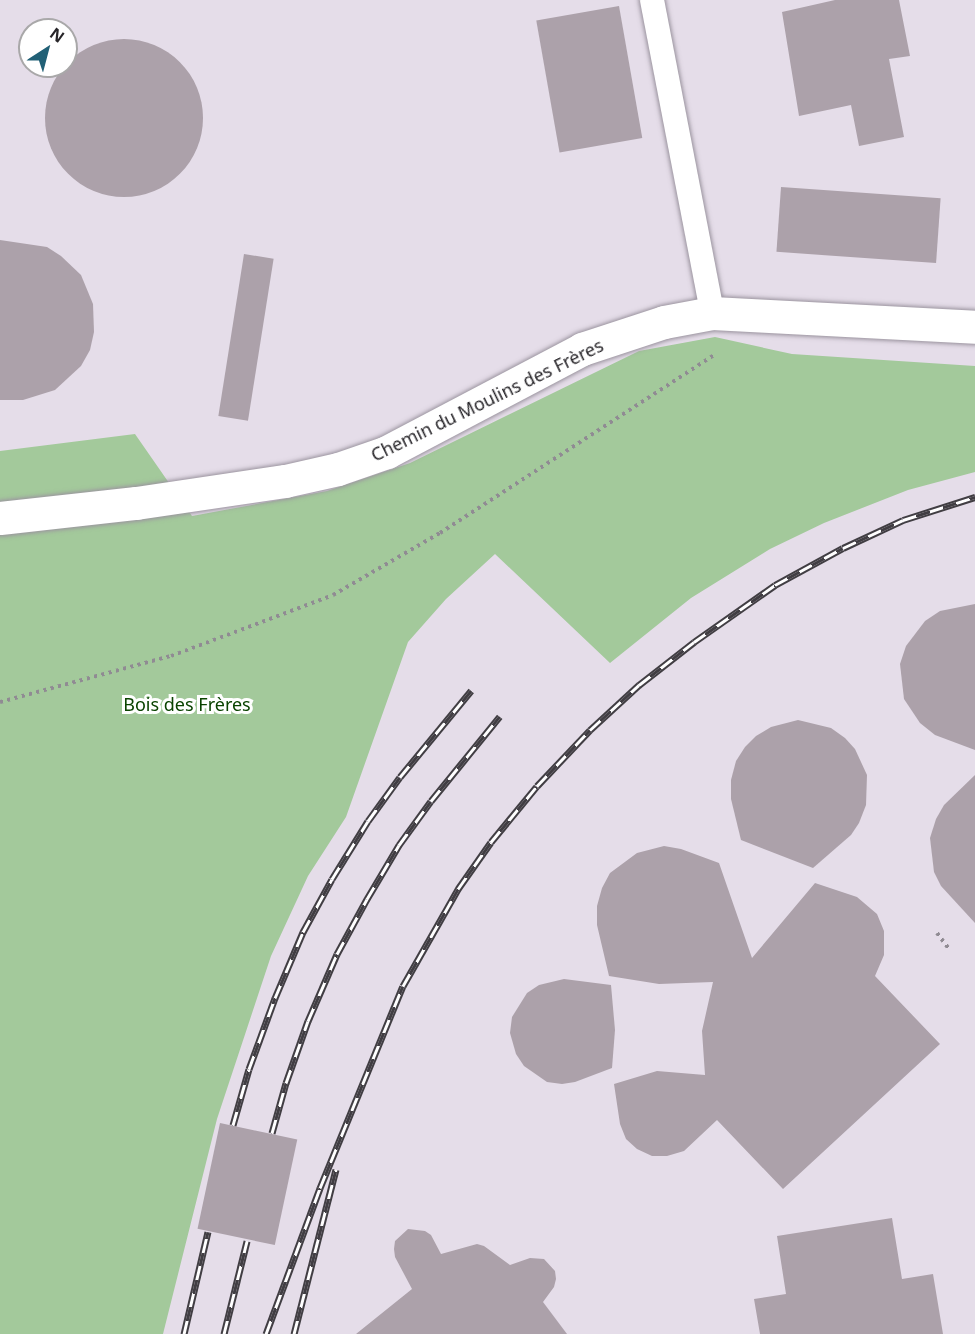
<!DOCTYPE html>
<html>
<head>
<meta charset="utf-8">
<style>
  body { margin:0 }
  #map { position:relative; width:975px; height:1334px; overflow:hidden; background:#e5dde9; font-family:"Noto Sans",sans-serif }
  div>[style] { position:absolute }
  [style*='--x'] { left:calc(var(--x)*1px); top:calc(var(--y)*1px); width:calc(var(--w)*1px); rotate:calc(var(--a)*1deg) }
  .green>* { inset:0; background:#a3c99b }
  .building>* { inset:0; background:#aca1aa; transform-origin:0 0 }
  .round { border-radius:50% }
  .path>* { height:4px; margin-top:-2px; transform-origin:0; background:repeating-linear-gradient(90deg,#908b93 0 3px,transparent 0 7.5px) }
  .roads { filter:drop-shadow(0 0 2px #9b949f) drop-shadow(0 0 2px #9b949f) }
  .service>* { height:24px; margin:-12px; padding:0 12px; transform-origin:12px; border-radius:12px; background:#fff }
  .minor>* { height:33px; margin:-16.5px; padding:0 16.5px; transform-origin:16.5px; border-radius:16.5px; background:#fff }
  .rail>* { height:7px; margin-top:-3.5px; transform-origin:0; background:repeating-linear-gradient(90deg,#fff 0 14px,#413e43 0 28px); box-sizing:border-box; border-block:2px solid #413e43 }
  span { translate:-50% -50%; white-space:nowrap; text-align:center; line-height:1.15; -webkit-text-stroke:6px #fff; paint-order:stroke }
  .street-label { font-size:18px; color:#272529 }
  .park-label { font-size:18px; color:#0a4300 }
  .north { position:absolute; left:18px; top:18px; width:60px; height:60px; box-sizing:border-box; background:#fff; border:2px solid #a9a8a9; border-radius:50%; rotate:36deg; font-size:16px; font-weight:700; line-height:24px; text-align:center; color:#272529 }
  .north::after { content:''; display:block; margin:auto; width:21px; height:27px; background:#216076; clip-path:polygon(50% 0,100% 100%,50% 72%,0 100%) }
</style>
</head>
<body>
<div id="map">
  <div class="green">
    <div style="clip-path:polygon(715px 337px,792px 354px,975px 366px,975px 472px,908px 490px,824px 523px,770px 549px,691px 598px,610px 663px,495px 554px,446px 599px,408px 642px,346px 817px,308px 876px,271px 956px,217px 1119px,163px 1334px,0 1334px,0 451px,135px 434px,192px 516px,327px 491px,410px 463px,639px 351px)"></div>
  </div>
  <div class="building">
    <div style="clip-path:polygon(835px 0,899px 0,910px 56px,889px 59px,904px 137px,859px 146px,851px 105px,799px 116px,782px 12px)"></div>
    <div style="left:619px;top:6px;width:134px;height:84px;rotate:80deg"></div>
    <div class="round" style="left:45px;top:39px;width:158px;height:158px"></div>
    <div style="left:781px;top:187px;width:160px;height:65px;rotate:4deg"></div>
    <div style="clip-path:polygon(0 240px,47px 247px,61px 256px,81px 275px,93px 304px,94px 332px,90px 350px,81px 366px,55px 390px,23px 400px,0 400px)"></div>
    <div style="left:244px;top:254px;width:30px;height:164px;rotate:9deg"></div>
    <div style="clip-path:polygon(975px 604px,975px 750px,935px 735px,920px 723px,904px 699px,900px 664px,906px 646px,925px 621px,940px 611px)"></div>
    <div style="clip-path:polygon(798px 720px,831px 728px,845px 738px,855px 749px,867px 775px,866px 805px,859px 823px,851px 835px,813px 868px,741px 840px,731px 799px,731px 780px,736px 761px,745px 747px,756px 736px,771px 727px)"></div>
    <div style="clip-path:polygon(975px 775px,975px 923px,941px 886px,934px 872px,930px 838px,936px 819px,944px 805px)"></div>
    <div style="clip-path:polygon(664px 846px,681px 849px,719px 863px,752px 958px,815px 883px,857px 897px,877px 914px,884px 931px,884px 955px,875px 976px,940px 1044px,783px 1189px,717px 1120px,684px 1151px,667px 1156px,652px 1156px,637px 1149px,626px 1139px,620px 1124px,614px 1084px,657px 1071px,705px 1075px,702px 1031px,713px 982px,659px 984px,609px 976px,597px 925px,597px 906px,602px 888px,610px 873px,637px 853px)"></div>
    <div style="clip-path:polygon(564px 979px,611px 985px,615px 1030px,612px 1068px,575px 1082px,562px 1084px,547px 1082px,524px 1066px,516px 1054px,510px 1033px,512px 1017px,527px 993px,539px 985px)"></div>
    <div style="left:220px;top:1123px;width:79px;height:108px;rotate:12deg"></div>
    <div style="clip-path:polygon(892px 1218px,902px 1279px,933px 1274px,943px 1334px,760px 1334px,754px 1299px,786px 1294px,777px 1236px)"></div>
    <div style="clip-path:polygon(408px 1229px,425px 1231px,431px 1235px,441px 1254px,477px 1244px,484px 1246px,510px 1265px,530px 1258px,544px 1259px,555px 1271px,556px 1279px,554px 1287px,543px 1302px,567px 1334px,356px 1334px,412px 1289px,395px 1257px,394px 1249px,395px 1241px)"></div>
  </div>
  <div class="path">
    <div style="--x:0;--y:702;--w:177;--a:-15.1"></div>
    <div style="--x:171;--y:656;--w:173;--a:-20.6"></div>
    <div style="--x:333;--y:595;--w:124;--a:-30.1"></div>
    <div style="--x:440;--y:533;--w:327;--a:-33"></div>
    <div style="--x:937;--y:933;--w:21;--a:53"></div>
  </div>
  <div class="roads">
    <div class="service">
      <div style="--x:652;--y:0;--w:319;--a:79.1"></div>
    </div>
    <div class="minor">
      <div style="--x:0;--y:518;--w:137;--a:-6.3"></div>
      <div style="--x:136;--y:503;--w:151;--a:-8.4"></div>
      <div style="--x:285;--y:481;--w:54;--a:-12.8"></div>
      <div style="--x:338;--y:469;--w:52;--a:-19.1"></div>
      <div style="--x:387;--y:452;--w:221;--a:-27.8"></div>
      <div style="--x:582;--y:349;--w:86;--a:-18.2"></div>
      <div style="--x:664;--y:322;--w:49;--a:-10.6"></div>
      <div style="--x:712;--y:313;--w:263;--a:3"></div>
    </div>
  </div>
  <div class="rail">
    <div style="--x:233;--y:1125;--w:58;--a:-74.1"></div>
    <div style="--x:249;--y:1069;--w:76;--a:-69.9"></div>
    <div style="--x:275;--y:998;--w:72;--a:-67"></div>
    <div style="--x:303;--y:932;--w:60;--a:-61.3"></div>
    <div style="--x:332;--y:879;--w:68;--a:-58.2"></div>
    <div style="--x:368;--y:821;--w:54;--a:-54"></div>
    <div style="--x:400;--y:777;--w:112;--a:-50.5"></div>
    <div style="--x:272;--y:1133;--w:52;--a:-74.4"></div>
    <div style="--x:286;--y:1083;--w:66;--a:-70.5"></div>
    <div style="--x:308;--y:1021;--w:73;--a:-66.6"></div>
    <div style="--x:337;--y:954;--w:63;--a:-61.4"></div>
    <div style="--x:367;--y:899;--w:63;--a:-59.3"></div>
    <div style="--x:399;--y:845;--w:54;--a:-54"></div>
    <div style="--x:431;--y:801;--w:109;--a:-50.9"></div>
    <div style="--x:184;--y:1334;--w:105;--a:-76.8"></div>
    <div style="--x:224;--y:1334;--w:96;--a:-76.1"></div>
    <div style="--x:266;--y:1334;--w:156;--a:-69.7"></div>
    <div style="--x:320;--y:1188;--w:218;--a:-67.7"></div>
    <div style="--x:403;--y:986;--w:112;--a:-60.4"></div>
    <div style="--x:458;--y:889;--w:57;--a:-54.9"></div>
    <div style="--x:491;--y:842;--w:72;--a:-50.6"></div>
    <div style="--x:537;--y:786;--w:77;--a:-46.6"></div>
    <div style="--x:590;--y:730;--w:67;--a:-42.6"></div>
    <div style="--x:639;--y:685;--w:70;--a:-38"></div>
    <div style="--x:694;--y:642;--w:99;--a:-35.1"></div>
    <div style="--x:775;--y:585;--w:77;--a:-28.6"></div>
    <div style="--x:843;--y:548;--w:66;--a:-25"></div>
    <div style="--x:903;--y:520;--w:76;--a:-17.7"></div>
    <div style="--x:294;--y:1334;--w:170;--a:-75.7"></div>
  </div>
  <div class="street-label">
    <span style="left:487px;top:400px;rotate:-26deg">Chemin du Moulins des Frères</span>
  </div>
  <div class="park-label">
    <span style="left:187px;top:704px">Bois des Frères</span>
  </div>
  <div class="north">N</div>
</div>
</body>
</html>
